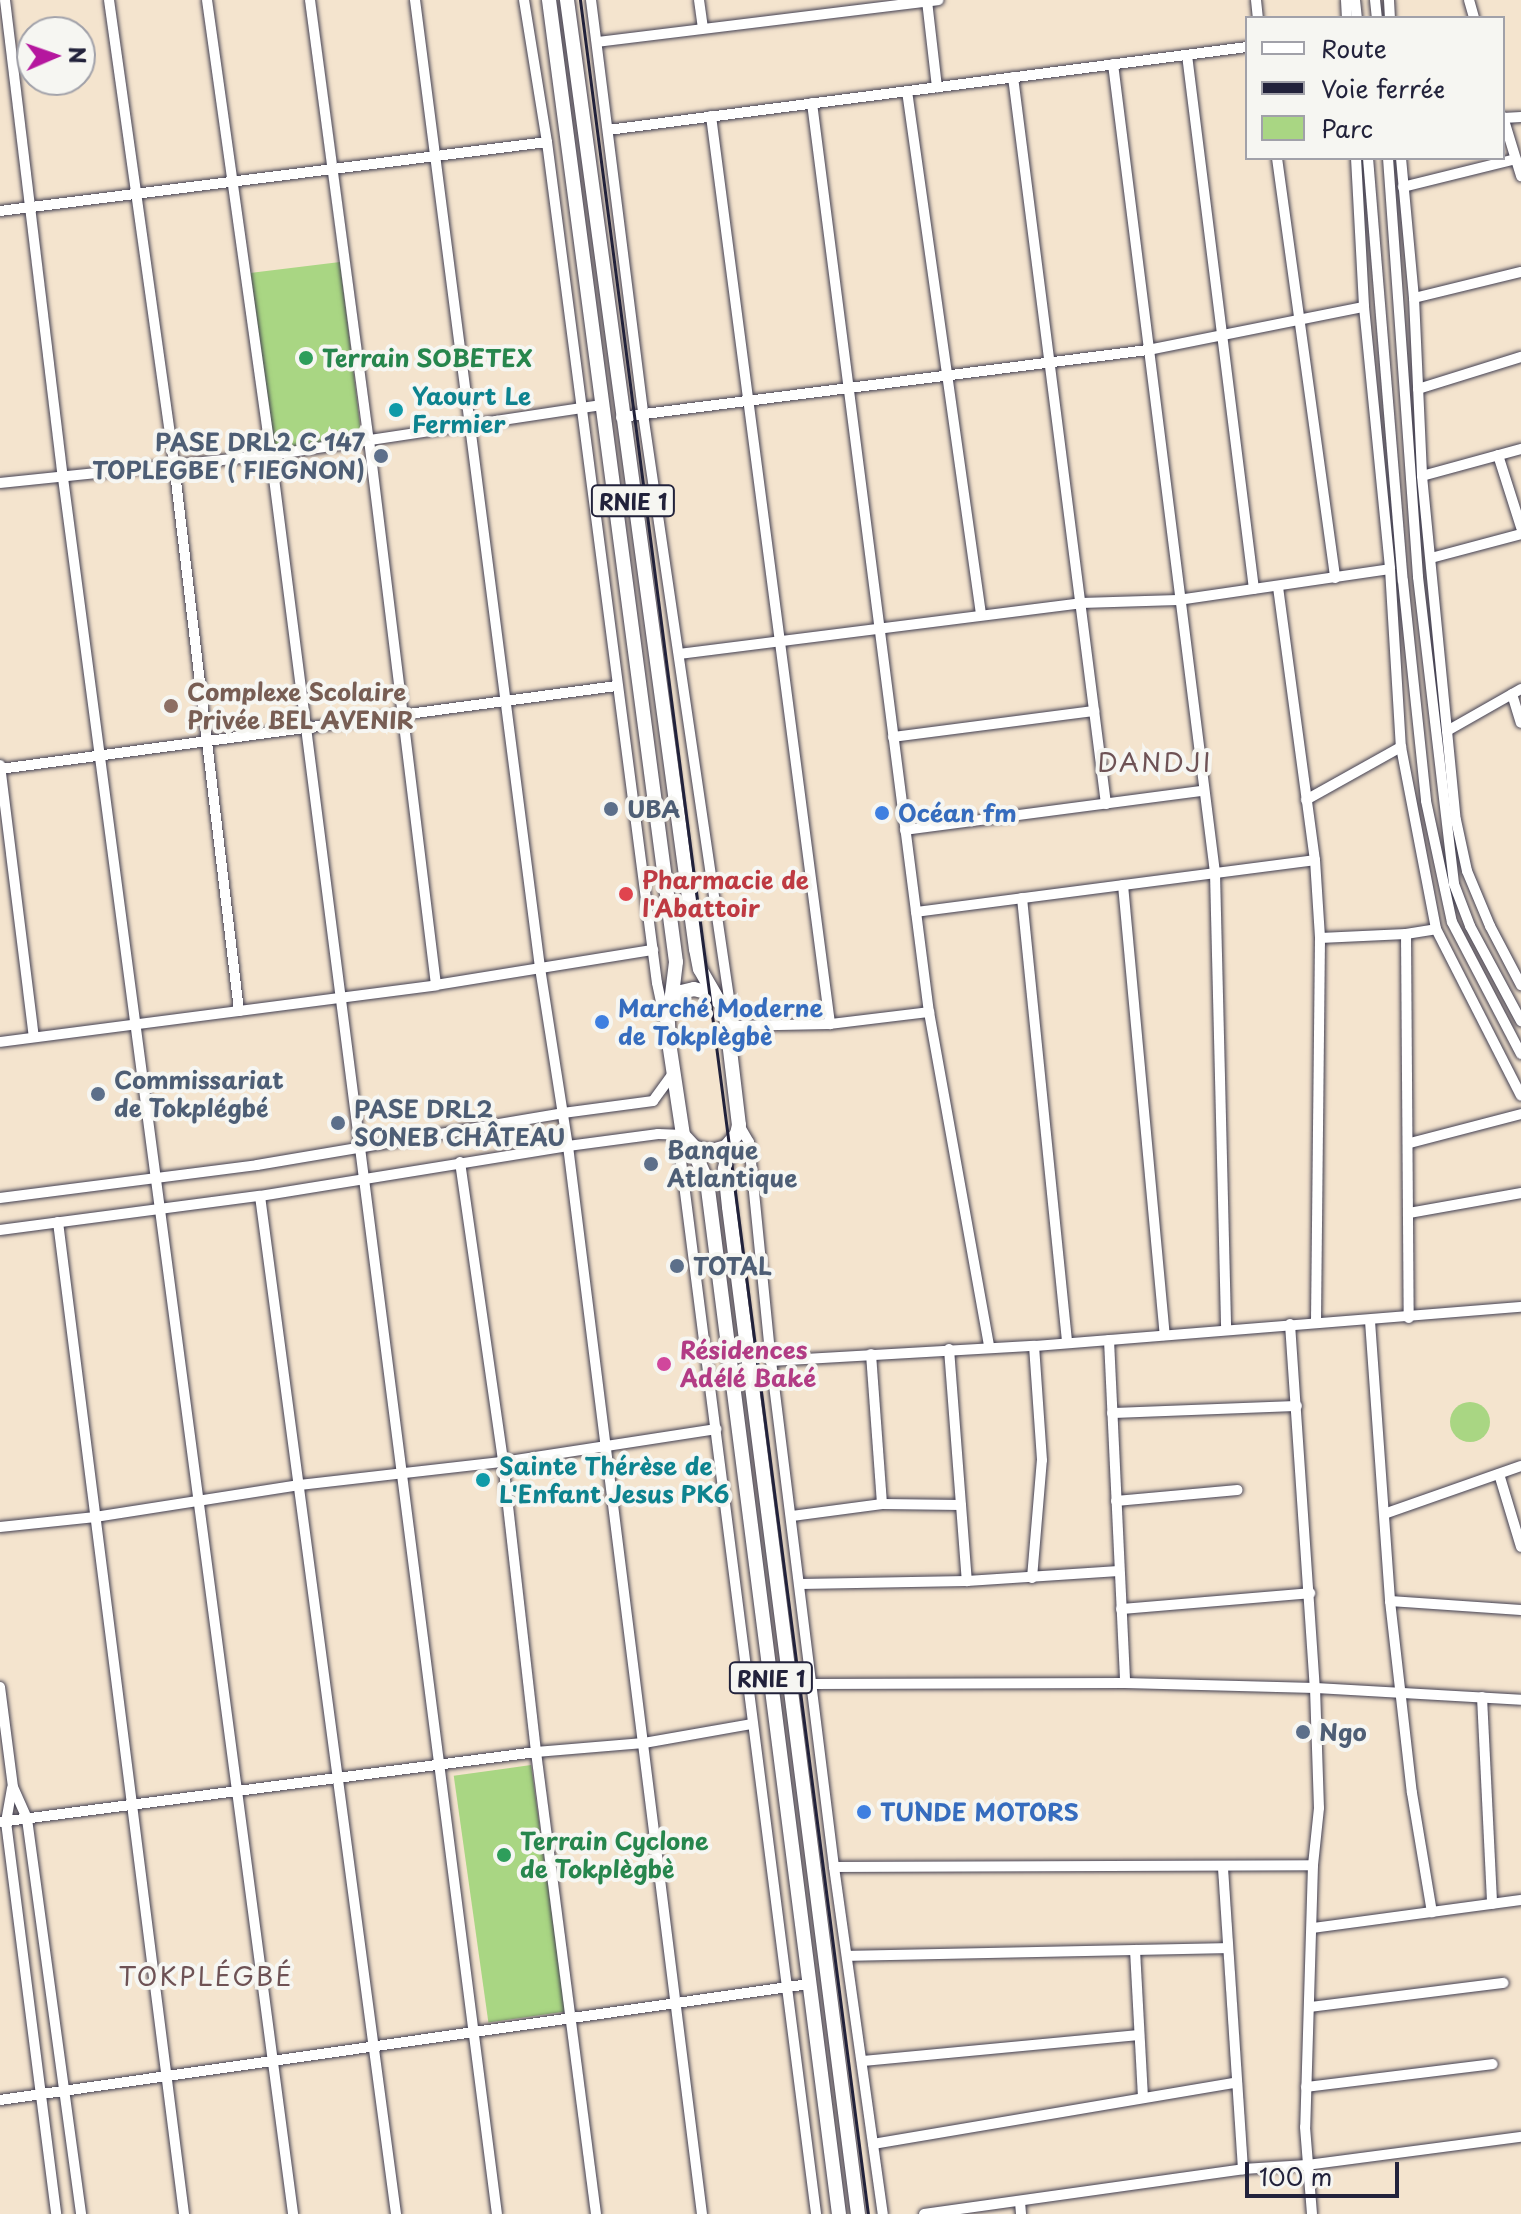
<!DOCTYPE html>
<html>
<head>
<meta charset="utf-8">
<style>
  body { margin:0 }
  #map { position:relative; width:1521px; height:2214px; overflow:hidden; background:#f4e4ce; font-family:"Playpen Sans",sans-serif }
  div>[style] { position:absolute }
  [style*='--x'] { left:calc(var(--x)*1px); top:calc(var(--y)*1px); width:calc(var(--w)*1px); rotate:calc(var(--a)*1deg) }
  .green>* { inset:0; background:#a9d683; transform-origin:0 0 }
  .round { border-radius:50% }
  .roads { filter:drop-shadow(0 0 2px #423f51) drop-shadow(0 0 2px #423f51) }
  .minor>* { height:10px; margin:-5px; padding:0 5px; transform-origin:5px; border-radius:5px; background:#fff }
  .highway>* { height:14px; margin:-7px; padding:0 7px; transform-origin:7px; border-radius:7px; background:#fff }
  .rail>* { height:3px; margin:-1.5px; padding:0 1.5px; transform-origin:1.5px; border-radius:1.5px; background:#22223b }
  .dots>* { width:22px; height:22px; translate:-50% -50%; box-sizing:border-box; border:4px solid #f6f6f2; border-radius:50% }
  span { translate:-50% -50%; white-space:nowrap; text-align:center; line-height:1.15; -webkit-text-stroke:8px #f6f6f2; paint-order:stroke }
  .shield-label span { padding:2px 6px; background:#f6f6f2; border:2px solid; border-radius:6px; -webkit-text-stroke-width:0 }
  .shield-label { font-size:22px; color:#22223b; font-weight:700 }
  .leisure-label { font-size:24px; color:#27864d; font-weight:700 }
  .left { translate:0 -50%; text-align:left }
  .culture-label { font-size:24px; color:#0d838f; font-weight:700 }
  .service-label { font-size:24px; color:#4e5e75; font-weight:700 }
  .right { translate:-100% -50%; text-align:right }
  .education-label { font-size:24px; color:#785e54; font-weight:700 }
  .shop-label { font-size:24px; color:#366cbe; font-weight:700 }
  .health-label { font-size:24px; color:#be3a42; font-weight:700 }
  .hotel-label { font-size:24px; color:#b23c85; font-weight:700 }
  .neighbourhood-label { font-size:26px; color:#6e5255; letter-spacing:2px }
  .legend { position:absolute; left:1245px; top:16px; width:260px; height:144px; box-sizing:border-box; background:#f6f6f2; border:2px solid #a1a1a9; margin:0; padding:10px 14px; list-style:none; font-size:24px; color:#22223b }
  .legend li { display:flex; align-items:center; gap:16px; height:40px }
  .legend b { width:40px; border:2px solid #a1a1a9 }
  .north { position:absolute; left:16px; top:16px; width:80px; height:80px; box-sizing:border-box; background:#f6f6f2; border:2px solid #a1a1a9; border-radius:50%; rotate:88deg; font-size:22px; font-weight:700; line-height:32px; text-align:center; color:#22223b }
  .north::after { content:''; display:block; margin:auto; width:28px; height:36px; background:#b5179e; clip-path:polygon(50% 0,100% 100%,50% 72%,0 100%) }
  .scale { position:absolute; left:1245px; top:2162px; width:154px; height:36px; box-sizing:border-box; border:4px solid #22223b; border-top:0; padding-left:10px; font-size:24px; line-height:28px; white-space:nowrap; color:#22223b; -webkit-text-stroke:6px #f6f6f2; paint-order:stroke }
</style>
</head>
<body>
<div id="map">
  <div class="green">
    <div style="left:340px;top:262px;width:180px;height:90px;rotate:83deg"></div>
    <div class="round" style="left:1450px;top:1402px;width:40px;height:40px"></div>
    <div style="left:531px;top:1765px;width:249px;height:78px;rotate:82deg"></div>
  </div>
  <div class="roads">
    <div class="minor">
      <div style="--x:5;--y:0;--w:482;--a:83.1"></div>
      <div style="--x:63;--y:478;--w:1751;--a:82.45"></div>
      <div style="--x:109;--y:0;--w:469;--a:82"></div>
      <div style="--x:174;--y:464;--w:551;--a:83.22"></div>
      <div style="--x:207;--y:0;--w:459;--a:82"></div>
      <div style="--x:271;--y:455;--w:1773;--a:82.68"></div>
      <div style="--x:310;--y:0;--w:444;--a:82.4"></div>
      <div style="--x:369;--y:440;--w:549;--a:82.99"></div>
      <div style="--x:415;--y:0;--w:976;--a:82.64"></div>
      <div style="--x:540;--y:968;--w:180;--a:81.1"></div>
      <div style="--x:568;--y:1146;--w:1076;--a:82.85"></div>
      <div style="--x:524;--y:0;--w:144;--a:80.8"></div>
      <div style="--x:547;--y:142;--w:848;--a:82.55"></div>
      <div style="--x:657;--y:983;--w:38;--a:78"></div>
      <div style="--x:591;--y:0;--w:417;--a:82.8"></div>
      <div style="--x:643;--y:414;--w:590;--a:81.62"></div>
      <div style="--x:729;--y:998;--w:11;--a:112"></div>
      <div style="--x:699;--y:0;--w:27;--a:82"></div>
      <div style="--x:1256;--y:0;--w:18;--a:84"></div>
      <div style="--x:1346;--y:0;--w:18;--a:87"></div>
      <div style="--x:1355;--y:0;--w:18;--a:84"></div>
      <div style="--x:1375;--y:0;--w:18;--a:84"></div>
      <div style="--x:1389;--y:0;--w:18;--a:87"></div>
      <div style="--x:1469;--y:0;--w:19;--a:74"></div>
      <div style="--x:927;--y:1;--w:87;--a:83.4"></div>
      <div style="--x:597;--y:42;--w:344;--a:-7"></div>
      <div style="--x:1187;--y:55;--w:538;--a:82.85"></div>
      <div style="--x:1113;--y:64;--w:815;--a:82.81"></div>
      <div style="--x:1215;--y:873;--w:457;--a:88.6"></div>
      <div style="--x:1013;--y:77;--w:733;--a:82.71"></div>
      <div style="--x:907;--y:91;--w:528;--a:81.95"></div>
      <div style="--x:812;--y:103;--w:916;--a:82.67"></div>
      <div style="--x:929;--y:1012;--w:340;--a:79.8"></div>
      <div style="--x:711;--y:116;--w:916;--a:82.53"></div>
      <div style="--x:1503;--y:117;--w:62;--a:73"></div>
      <div style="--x:1503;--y:118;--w:18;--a:-3"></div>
      <div style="--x:608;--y:130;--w:644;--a:-7.4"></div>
      <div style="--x:1277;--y:158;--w:424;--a:82.1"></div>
      <div style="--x:1356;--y:158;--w:149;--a:86.9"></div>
      <div style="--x:1364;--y:307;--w:263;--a:84.3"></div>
      <div style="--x:1390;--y:569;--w:178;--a:86.5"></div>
      <div style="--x:1401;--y:747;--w:185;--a:79.1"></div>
      <div style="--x:1436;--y:929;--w:187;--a:63"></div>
      <div style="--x:1368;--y:158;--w:424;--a:85.3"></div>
      <div style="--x:1403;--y:581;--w:221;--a:84"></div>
      <div style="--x:1426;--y:801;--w:124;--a:77.9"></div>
      <div style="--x:1452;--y:922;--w:149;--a:62.4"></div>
      <div style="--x:1388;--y:158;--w:420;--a:85.9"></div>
      <div style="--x:1418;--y:577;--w:309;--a:83.3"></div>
      <div style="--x:1454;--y:884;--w:45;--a:69.1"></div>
      <div style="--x:1470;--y:926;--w:108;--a:61.8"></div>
      <div style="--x:1401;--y:158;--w:141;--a:84.7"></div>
      <div style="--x:1414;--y:298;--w:178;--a:87.4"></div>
      <div style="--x:1422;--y:476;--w:346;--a:84.4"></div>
      <div style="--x:1456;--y:820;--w:52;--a:77.8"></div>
      <div style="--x:1467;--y:871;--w:60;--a:67.3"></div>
      <div style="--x:1490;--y:926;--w:67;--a:62.3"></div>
      <div style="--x:1403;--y:187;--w:116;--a:-13.9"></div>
      <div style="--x:0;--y:211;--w:551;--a:-7.19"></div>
      <div style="--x:1414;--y:298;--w:110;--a:-13.7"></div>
      <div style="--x:1418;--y:389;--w:108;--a:-17.3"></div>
      <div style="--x:621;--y:417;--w:531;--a:-7.25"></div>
      <div style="--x:1148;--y:350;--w:220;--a:-11.3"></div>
      <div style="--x:1498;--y:455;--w:76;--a:72.3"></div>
      <div style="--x:1422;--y:476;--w:103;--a:-15.3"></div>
      <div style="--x:0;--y:483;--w:272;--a:-5.9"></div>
      <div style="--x:271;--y:455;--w:336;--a:-8.6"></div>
      <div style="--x:1431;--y:558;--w:93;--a:-14.9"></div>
      <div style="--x:1278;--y:587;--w:275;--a:82.3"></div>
      <div style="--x:1315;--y:860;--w:78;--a:86.3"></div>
      <div style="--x:1320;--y:938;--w:384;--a:90.6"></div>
      <div style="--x:679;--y:654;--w:405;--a:-7.2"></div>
      <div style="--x:1081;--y:603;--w:97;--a:-1.8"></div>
      <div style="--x:1178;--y:600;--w:214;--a:-8.3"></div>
      <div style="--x:1512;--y:694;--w:30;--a:73"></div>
      <div style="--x:1447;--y:731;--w:85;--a:-29.6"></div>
      <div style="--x:893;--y:737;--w:203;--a:-7.4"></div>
      <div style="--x:0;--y:765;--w:274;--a:82.9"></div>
      <div style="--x:0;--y:769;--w:622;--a:-7.67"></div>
      <div style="--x:1306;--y:800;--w:109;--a:-29.2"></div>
      <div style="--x:905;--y:830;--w:301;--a:-7.5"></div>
      <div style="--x:1123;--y:885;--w:452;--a:84.7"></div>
      <div style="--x:1022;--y:898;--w:447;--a:84.2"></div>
      <div style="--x:916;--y:912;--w:402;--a:-7.4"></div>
      <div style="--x:1406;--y:934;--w:384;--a:89.6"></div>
      <div style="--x:1320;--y:938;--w:86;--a:-2.7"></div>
      <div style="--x:1406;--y:934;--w:30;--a:-9"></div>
      <div style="--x:727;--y:1026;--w:103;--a:-1.1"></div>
      <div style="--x:830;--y:1024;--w:100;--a:-6.9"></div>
      <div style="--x:0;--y:1042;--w:440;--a:-7.4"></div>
      <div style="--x:436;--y:985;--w:220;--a:-9.2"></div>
      <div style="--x:739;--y:1125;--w:20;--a:60"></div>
      <div style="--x:749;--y:1142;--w:220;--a:84.3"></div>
      <div style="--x:771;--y:1361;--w:510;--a:82.9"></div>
      <div style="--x:834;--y:1867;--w:350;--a:82"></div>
      <div style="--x:687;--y:1141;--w:14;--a:120"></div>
      <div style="--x:680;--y:1153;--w:8;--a:83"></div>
      <div style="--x:681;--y:1161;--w:1062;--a:82.69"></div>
      <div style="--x:1410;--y:1143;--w:115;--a:-14.6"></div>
      <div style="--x:460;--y:1162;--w:303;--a:81.8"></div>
      <div style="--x:503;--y:1462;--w:292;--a:83.5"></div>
      <div style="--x:536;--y:1752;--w:466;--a:82.6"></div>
      <div style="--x:260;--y:1196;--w:1027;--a:82.39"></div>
      <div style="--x:0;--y:1198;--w:259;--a:-7.3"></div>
      <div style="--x:257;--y:1165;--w:310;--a:-9.6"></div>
      <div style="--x:563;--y:1113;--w:91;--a:-7.6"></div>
      <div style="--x:653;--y:1101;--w:34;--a:-54"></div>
      <div style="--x:1409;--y:1213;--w:114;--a:-10.1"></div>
      <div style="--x:58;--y:1222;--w:1000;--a:82.76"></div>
      <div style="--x:0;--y:1230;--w:262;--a:-7.5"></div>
      <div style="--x:260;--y:1196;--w:312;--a:-9.2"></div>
      <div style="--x:568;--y:1146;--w:91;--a:-7.6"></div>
      <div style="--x:658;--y:1134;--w:25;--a:2"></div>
      <div style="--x:1370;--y:1321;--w:281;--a:85.9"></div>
      <div style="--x:1390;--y:1601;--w:193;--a:83.5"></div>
      <div style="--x:1412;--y:1793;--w:121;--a:80.5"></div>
      <div style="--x:1290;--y:1324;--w:365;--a:86.1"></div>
      <div style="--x:1315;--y:1688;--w:120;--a:88.1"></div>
      <div style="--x:1319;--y:1808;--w:57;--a:96"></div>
      <div style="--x:1313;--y:1865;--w:262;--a:91.7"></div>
      <div style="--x:1305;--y:2127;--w:87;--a:85.4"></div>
      <div style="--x:1109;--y:1340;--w:343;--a:87.3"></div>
      <div style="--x:949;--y:1349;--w:233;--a:85.6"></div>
      <div style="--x:871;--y:1354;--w:150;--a:85.8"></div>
      <div style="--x:882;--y:1504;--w:79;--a:0.7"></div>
      <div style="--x:771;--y:1361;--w:263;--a:-3.3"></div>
      <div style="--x:1034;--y:1346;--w:489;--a:-4.6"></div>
      <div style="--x:1112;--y:1413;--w:185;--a:-2.2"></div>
      <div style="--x:1499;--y:1474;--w:76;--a:73.2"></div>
      <div style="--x:1116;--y:1501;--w:122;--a:-5.2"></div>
      <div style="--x:1384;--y:1514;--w:145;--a:-19.3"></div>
      <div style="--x:792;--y:1516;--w:91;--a:-7.6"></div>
      <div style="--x:0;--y:1527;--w:96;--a:-6"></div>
      <div style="--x:95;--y:1517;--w:207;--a:-8.9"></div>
      <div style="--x:300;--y:1485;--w:204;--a:-6.5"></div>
      <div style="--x:503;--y:1462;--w:216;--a:-8.8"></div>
      <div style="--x:1032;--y:1578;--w:118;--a:-85.2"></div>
      <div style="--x:1042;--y:1460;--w:114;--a:-94"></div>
      <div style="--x:801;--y:1584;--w:166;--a:-1"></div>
      <div style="--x:967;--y:1581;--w:152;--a:-3.8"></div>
      <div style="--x:1390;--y:1601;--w:131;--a:3.9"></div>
      <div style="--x:1121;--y:1609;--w:190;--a:-4.8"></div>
      <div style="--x:812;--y:1684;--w:313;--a:-0.2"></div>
      <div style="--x:1125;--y:1683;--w:190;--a:1.5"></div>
      <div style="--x:1315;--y:1688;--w:206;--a:3.3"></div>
      <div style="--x:0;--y:1687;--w:101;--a:82.6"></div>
      <div style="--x:13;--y:1787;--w:35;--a:66"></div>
      <div style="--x:27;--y:1819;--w:399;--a:82.2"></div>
      <div style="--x:1482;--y:1697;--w:207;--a:87.2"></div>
      <div style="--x:12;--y:1788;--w:35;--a:100"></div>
      <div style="--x:6;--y:1822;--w:395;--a:82.7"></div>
      <div style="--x:0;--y:1822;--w:541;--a:-7.44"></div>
      <div style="--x:536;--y:1752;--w:108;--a:-4.8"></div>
      <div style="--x:644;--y:1743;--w:110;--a:-10"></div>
      <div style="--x:834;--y:1867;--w:479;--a:-0.2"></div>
      <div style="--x:1223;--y:1868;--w:302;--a:86.2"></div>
      <div style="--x:1313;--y:1928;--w:210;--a:-7.7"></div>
      <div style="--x:1135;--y:1950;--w:146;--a:86.9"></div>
      <div style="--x:847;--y:1956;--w:380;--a:-1.2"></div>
      <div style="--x:1310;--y:2007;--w:195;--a:-7.1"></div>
      <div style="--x:863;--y:2061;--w:277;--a:-5.4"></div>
      <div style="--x:1306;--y:2087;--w:188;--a:-7"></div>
      <div style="--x:0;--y:2100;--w:817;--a:-8.16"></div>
      <div style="--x:873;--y:2144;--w:367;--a:-9.6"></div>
      <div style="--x:1020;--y:2202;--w:12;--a:85"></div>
      <div style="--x:924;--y:2214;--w:322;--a:-8"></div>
      <div style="--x:1243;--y:2169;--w:64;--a:-3.6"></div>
      <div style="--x:1307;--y:2165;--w:216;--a:-7.5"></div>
    </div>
    <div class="highway">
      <div style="--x:549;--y:0;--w:970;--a:82.48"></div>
      <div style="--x:676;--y:962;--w:39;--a:97"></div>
      <div style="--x:567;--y:0;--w:958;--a:82.26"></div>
      <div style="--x:696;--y:949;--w:20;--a:79"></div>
      <div style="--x:700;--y:969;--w:32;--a:60"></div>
      <div style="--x:694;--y:989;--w:16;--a:14"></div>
      <div style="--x:710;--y:993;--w:21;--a:45"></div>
      <div style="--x:725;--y:1008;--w:118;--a:83.2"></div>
      <div style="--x:739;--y:1125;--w:9;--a:103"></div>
      <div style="--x:737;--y:1134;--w:17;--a:130"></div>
      <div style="--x:726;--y:1147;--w:16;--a:165"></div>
      <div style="--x:711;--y:1151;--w:16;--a:-169"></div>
      <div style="--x:695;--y:1148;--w:18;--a:-133"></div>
      <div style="--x:683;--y:1135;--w:94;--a:-98.6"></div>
      <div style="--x:669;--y:1042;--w:33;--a:-93"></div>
      <div style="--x:667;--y:1009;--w:22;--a:-51"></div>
      <div style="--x:681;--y:992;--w:13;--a:-13"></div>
      <div style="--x:731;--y:1142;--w:28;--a:103"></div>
      <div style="--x:725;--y:1169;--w:38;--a:84"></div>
      <div style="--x:729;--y:1207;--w:1015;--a:82.7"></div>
      <div style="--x:691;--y:1145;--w:39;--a:66"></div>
      <div style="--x:707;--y:1181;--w:1041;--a:82.72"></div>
    </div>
  </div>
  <div class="rail">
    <div style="--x:580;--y:0;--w:2233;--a:82.59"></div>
  </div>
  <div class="dots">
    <div style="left:306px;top:358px;background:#2e9e5b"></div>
    <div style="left:396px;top:410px;background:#0f9aa8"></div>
    <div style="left:381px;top:456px;background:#5c6f8a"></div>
    <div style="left:171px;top:706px;background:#8d6e63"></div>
    <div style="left:611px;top:809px;background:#5c6f8a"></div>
    <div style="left:882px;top:813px;background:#3f7fe0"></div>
    <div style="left:626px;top:894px;background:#e0444e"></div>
    <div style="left:602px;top:1022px;background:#3f7fe0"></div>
    <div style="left:98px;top:1094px;background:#5c6f8a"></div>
    <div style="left:338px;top:1123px;background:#5c6f8a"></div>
    <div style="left:651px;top:1164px;background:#5c6f8a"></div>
    <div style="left:677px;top:1266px;background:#5c6f8a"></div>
    <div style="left:664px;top:1364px;background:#d1479c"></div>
    <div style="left:483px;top:1480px;background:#0f9aa8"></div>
    <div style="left:1303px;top:1732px;background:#5c6f8a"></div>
    <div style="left:864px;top:1812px;background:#3f7fe0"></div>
    <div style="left:504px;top:1855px;background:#2e9e5b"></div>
  </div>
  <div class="shield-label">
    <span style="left:633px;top:501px">RNIE 1</span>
    <span style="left:771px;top:1678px">RNIE 1</span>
  </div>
  <div class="leisure-label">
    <span class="left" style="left:322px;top:358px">Terrain SOBETEX</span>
    <span class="left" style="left:520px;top:1855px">Terrain Cyclone<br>de Tokplègbè</span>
  </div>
  <div class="culture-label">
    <span class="left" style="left:412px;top:410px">Yaourt Le<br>Fermier</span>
    <span class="left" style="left:499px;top:1480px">Sainte Thérèse de<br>L'Enfant Jesus PK6</span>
  </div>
  <div class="service-label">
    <span class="right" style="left:365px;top:456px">PASE DRL2 C 147<br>TOPLEGBE ( FIEGNON)</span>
    <span class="left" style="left:627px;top:809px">UBA</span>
    <span class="left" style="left:114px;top:1094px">Commissariat<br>de Tokplégbé</span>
    <span class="left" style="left:354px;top:1123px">PASE DRL2<br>SONEB CHÂTEAU</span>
    <span class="left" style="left:667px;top:1164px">Banque<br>Atlantique</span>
    <span class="left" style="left:693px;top:1266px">TOTAL</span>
    <span class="left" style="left:1319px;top:1732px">Ngo</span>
  </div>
  <div class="education-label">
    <span class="left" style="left:187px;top:706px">Complexe Scolaire<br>Privée BEL AVENIR</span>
  </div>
  <div class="shop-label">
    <span class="left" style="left:898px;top:813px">Océan fm</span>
    <span class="left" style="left:618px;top:1022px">Marché Moderne<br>de Tokplègbè</span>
    <span class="left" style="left:880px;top:1812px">TUNDE MOTORS</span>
  </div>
  <div class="health-label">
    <span class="left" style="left:642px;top:894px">Pharmacie de<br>l'Abattoir</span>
  </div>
  <div class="hotel-label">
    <span class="left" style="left:680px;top:1364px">Résidences<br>Adélé Baké</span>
  </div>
  <div class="neighbourhood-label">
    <span style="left:1155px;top:762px">DANDJI</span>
    <span style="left:206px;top:1976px">TOKPLÉGBÉ</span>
  </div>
  <ul class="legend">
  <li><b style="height:10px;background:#fff"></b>Route</li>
  <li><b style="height:10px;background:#22223b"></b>Voie ferrée</li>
  <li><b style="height:22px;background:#a9d683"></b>Parc</li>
  </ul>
  <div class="north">N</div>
  <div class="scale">100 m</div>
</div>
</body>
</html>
